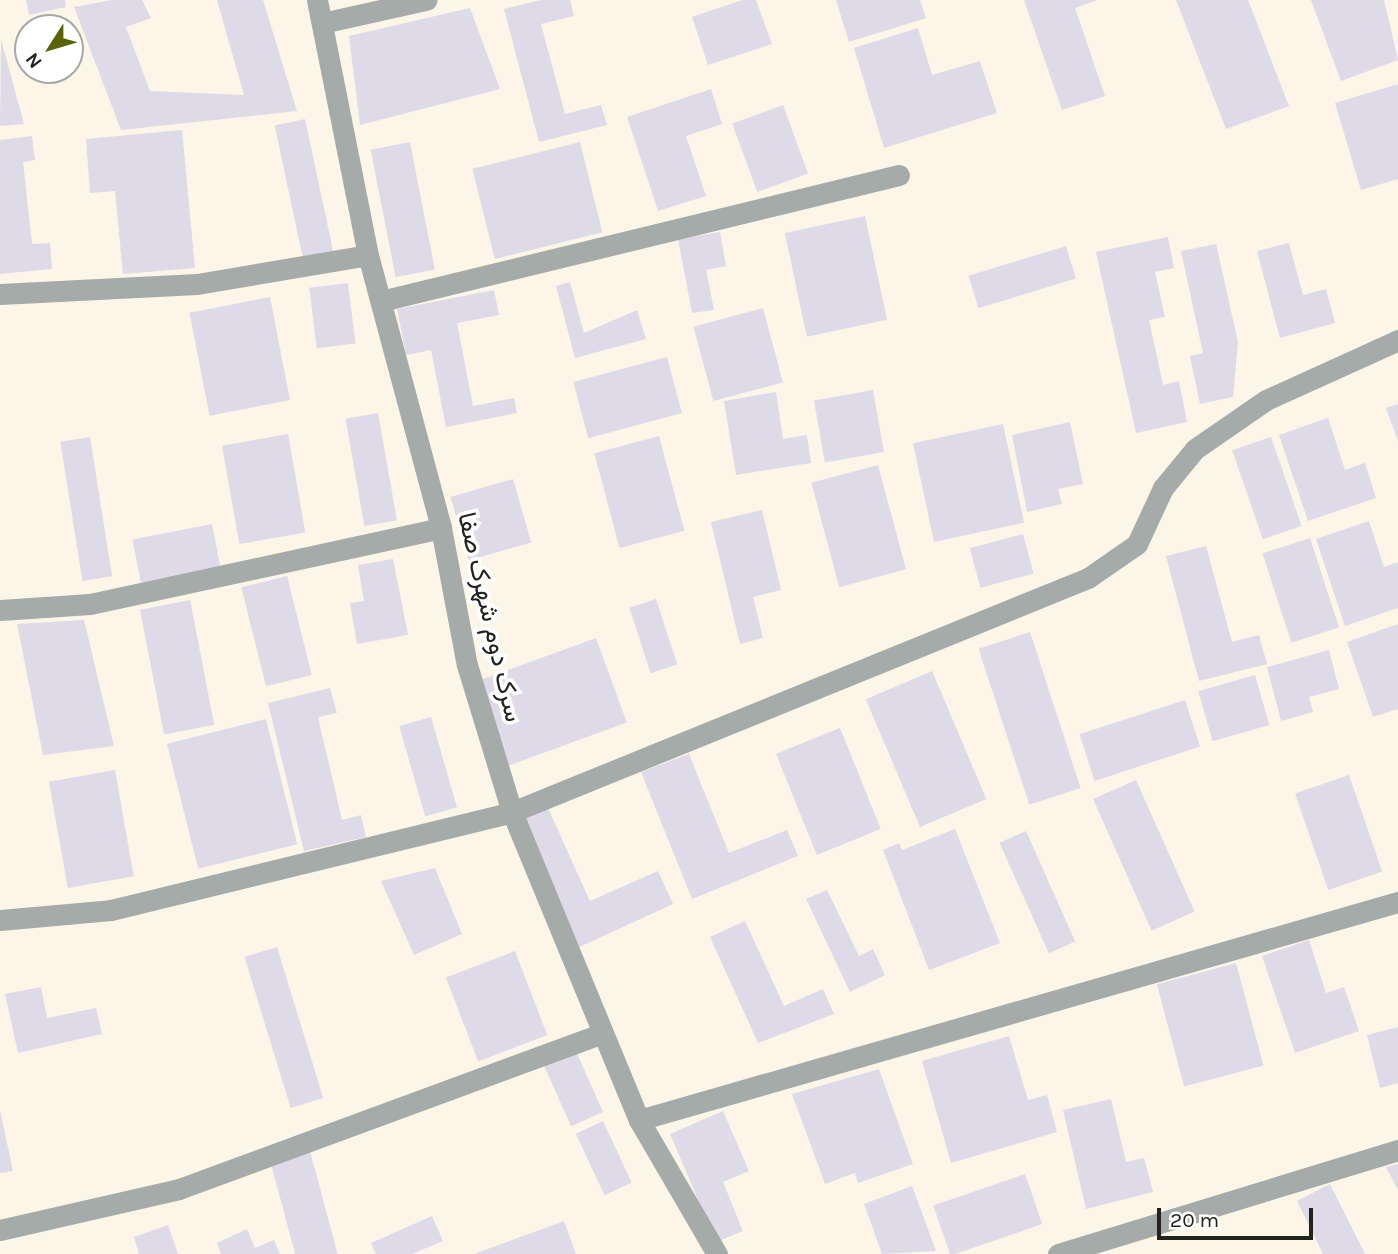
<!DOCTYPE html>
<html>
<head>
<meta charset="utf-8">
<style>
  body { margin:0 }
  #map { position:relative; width:1398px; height:1254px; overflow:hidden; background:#fbf6e8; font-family:Karla,Vazirmatn,sans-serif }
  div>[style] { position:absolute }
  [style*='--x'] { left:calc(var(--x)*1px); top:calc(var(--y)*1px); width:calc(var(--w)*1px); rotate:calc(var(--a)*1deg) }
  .building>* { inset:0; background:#dfdae8; transform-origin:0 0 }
  .minor>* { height:21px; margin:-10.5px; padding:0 10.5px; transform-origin:10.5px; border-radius:10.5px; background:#a4aba8 }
  .tertiary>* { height:21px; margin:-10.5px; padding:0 10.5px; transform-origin:10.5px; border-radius:10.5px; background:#a4aba8 }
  span { translate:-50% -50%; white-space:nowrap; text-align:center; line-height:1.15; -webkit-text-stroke:7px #fff; paint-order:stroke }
  .street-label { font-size:26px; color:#23221d }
  .north { position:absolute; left:14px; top:14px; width:70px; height:70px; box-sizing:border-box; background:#fff; border:2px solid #a7a7a5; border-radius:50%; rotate:233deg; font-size:19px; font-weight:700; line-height:28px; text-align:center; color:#23221d }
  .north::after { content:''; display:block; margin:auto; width:24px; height:32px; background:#576304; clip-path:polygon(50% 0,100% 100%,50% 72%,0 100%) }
  .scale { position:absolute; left:1157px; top:1208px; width:156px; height:32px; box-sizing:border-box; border:4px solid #23221d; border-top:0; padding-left:9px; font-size:21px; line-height:24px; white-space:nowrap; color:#23221d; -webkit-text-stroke:5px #fff; paint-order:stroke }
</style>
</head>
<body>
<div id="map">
  <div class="building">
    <div style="clip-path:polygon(26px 0,65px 0,66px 7px,29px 15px)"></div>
    <div style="clip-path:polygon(112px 0,142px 0,151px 18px,126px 27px,150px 91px,244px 95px,217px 0,263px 0,297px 111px,121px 130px,74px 7px)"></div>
    <div style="clip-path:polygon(541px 0,570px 0,574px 16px,541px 24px,565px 114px,601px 105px,607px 125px,539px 142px,504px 9px)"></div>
    <div style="clip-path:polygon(743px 0,756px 0,772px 44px,708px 65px,692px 17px)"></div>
    <div style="clip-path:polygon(836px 0,920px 0,926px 18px,849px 42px)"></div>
    <div style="clip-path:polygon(1024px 0,1097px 0,1075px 8px,1105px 96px,1062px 110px)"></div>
    <div style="clip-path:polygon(1176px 0,1248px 0,1289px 106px,1226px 129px)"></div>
    <div style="clip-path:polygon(1311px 0,1384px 0,1398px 60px,1341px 81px)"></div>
    <div style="clip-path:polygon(470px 8px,500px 89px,360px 125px,349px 36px)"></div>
    <div style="clip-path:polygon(918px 28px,932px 75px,980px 61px,997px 113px,884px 148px,854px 48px)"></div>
    <div style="clip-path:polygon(1px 39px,24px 124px,0 126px)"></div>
    <div style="clip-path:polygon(1398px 84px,1398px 179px,1361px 190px,1335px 103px)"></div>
    <div style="clip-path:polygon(711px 89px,722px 124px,686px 136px,706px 196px,658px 211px,627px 117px)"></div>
    <div style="left:783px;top:105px;width:73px;height:54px;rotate:70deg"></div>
    <div style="left:305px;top:119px;width:138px;height:31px;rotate:78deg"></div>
    <div style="clip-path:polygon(182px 130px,195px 268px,123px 274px,115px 191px,90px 193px,86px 139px)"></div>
    <div style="clip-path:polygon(32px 136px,35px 160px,23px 162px,32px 244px,50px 243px,52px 269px,0 274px,0 140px)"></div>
    <div style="left:410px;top:142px;width:130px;height:40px;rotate:79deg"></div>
    <div style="left:580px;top:142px;width:93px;height:111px;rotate:76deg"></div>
    <div style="left:865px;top:216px;width:106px;height:82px;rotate:78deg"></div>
    <div style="clip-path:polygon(720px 232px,726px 266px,706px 270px,714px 310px,692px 313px,678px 239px)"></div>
    <div style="clip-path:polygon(1168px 237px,1174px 268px,1155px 272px,1165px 317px,1149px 320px,1163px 385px,1179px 381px,1187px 422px,1136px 433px,1096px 252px)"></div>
    <div style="clip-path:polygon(1289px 243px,1303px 295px,1326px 289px,1335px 323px,1280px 338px,1257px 251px)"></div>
    <div style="clip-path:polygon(1216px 244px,1238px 342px,1233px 397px,1200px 404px,1190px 356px,1203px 353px,1181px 251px)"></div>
    <div style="left:1066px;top:246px;width:34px;height:102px;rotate:73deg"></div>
    <div style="clip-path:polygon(570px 282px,584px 333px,637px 310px,646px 339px,575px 358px,556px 286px)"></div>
    <div style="left:348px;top:283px;width:61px;height:39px;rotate:83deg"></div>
    <div style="clip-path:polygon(494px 290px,499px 315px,457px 323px,473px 406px,514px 398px,517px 413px,446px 427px,431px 350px,406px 355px,397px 309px)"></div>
    <div style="left:270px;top:297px;width:105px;height:82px;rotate:79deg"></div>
    <div style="left:763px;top:308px;width:77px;height:72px;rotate:75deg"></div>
    <div style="left:667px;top:357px;width:58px;height:97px;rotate:75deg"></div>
    <div style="left:873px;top:390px;width:63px;height:60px;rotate:80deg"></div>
    <div style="clip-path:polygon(776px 392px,783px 439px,807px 435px,811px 463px,736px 475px,724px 401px)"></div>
    <div style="clip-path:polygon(1398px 404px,1398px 441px,1386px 408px)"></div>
    <div style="left:378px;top:413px;width:109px;height:33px;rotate:80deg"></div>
    <div style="clip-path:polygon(1328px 418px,1345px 470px,1365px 463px,1376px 498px,1308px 521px,1279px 435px)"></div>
    <div style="clip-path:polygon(1070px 422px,1083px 484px,1058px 489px,1062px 504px,1027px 512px,1012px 435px)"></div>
    <div style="left:1003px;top:424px;width:101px;height:92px;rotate:78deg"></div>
    <div style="left:288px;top:434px;width:100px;height:67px;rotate:80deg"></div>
    <div style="left:659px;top:436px;width:98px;height:67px;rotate:75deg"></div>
    <div style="left:90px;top:437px;width:141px;height:30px;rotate:81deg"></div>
    <div style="left:1271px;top:437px;width:94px;height:41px;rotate:71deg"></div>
    <div style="left:878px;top:465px;width:108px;height:69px;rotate:75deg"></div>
    <div style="left:513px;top:479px;width:66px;height:65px;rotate:74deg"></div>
    <div style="clip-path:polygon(762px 510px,781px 590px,753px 597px,763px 638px,740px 644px,711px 522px)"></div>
    <div style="clip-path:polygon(1369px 521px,1384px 567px,1398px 562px,1398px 608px,1345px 626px,1316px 539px)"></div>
    <div style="left:212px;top:524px;width:44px;height:81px;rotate:79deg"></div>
    <div style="left:1023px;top:534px;width:41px;height:55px;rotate:75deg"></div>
    <div style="left:1310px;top:538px;width:94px;height:50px;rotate:72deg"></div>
    <div style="clip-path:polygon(1206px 546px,1232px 642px,1259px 635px,1267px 664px,1199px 681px,1166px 556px)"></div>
    <div style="clip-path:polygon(393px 559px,408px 635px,357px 644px,350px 603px,364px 601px,358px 565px)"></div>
    <div style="left:287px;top:576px;width:102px;height:47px;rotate:76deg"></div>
    <div style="left:656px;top:599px;width:69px;height:28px;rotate:72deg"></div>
    <div style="left:190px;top:600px;width:127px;height:51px;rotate:79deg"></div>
    <div style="clip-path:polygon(84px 620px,114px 746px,43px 755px,17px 624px)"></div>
    <div style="clip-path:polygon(1398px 624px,1398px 709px,1373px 717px,1347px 642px)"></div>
    <div style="left:1030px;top:632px;width:164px;height:54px;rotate:72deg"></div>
    <div style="left:596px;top:638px;width:90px;height:128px;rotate:70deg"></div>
    <div style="clip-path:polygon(1329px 650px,1339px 689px,1309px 697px,1313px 712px,1281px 721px,1267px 667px)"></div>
    <div style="left:932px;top:671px;width:139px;height:72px;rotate:67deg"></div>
    <div style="left:1255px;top:675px;width:52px;height:59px;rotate:74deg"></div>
    <div style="clip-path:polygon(330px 688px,337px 713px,318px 717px,342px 820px,361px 815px,366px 837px,304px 851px,268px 703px)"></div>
    <div style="left:1185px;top:700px;width:49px;height:111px;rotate:72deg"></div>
    <div style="left:431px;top:717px;width:94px;height:33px;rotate:74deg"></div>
    <div style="left:266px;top:719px;width:129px;height:102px;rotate:76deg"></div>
    <div style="left:840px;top:728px;width:109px;height:69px;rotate:68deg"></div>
    <div style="clip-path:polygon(689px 754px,729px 853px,787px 830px,798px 856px,692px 899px,641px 772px)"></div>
    <div style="left:115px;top:770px;width:108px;height:67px;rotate:80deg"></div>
    <div style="left:1349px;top:775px;width:102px;height:57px;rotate:71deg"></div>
    <div style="left:1136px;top:780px;width:144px;height:47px;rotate:66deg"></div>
    <div style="clip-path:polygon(547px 806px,590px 901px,658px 871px,673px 904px,575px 949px,517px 819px)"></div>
    <div style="clip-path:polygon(955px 829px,1000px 943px,929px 970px,883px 850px,899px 843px,902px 850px)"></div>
    <div style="left:1026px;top:831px;width:121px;height:29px;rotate:66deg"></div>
    <div style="clip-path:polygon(435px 868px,462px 934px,414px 955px,381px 881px)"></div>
    <div style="clip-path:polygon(827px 890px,859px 956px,873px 949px,885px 975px,850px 992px,806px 899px)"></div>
    <div style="clip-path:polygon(745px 921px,784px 1006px,823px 989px,834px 1014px,758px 1043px,710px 937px)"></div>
    <div style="clip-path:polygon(1309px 940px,1326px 993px,1344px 987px,1359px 1031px,1295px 1053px,1262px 956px)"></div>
    <div style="left:277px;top:947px;width:158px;height:34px;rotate:73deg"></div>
    <div style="left:515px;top:951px;width:90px;height:74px;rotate:69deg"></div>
    <div style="left:1236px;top:963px;width:106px;height:82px;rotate:75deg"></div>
    <div style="clip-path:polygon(41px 987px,47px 1018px,96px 1008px,102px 1034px,18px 1053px,5px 994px)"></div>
    <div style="clip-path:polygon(1398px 1027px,1398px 1083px,1380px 1088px,1367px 1035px)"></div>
    <div style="clip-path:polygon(1009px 1036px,1028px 1100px,1047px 1095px,1057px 1132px,951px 1163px,922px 1061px)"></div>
    <div style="left:575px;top:1049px;width:69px;height:35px;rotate:66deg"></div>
    <div style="clip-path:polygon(879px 1069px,913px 1164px,858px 1183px,855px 1173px,825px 1184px,792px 1094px)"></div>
    <div style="clip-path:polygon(1111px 1099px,1126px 1162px,1144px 1158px,1153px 1192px,1086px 1209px,1063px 1110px)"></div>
    <div style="clip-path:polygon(0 1110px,13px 1171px,0 1173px)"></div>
    <div style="clip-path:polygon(723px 1111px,749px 1171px,723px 1182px,743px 1231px,716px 1242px,670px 1134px)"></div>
    <div style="left:603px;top:1121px;width:68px;height:30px;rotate:65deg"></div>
    <div style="left:310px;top:1151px;width:106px;height:41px;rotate:75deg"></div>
    <div style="clip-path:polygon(1398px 1164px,1398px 1190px,1386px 1167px)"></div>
    <div style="left:1025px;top:1174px;width:53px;height:97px;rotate:71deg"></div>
    <div style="clip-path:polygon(1330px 1184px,1365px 1254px,1323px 1254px,1297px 1201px)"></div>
    <div style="clip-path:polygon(912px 1186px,936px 1251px,882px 1254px,864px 1204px)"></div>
    <div style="clip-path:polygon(432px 1216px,443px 1241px,412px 1254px,376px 1254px,371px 1243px)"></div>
    <div style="clip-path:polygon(564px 1221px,576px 1254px,474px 1254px)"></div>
    <div style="clip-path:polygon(168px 1225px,178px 1254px,139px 1254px,134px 1237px)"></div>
    <div style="clip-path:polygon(247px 1229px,255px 1248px,274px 1240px,280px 1254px,221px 1254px,217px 1243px)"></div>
  </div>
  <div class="minor">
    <div style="--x:322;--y:23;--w:107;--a:-12.5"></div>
    <div style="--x:0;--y:294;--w:197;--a:-2.9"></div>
    <div style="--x:197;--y:284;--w:173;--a:-9.6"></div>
    <div style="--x:381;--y:301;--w:533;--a:-13.67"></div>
    <div style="--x:0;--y:610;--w:90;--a:-3.8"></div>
    <div style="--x:90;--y:604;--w:359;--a:-12.2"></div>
    <div style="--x:0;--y:920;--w:111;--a:-5.1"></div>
    <div style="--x:111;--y:910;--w:413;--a:-13.7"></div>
    <div style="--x:512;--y:812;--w:622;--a:-22.11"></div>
    <div style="--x:1088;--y:578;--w:60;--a:-34.8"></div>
    <div style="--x:1137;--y:544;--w:62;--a:-65.1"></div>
    <div style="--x:1163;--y:488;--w:50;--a:-50.6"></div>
    <div style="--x:1195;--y:449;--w:86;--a:-34.6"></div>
    <div style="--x:1266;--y:400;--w:145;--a:-24.4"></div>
    <div style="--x:639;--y:1120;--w:790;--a:-16.03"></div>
    <div style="--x:0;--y:1230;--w:184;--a:-12.9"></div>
    <div style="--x:179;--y:1189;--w:451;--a:-20.2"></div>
    <div style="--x:1058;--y:1254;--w:356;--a:-17"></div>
  </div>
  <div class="tertiary">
    <div style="--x:317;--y:0;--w:260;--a:78.7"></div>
    <div style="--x:368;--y:255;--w:283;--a:75"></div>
    <div style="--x:441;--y:528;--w:139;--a:79.3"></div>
    <div style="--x:467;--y:665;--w:154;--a:73"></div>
    <div style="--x:512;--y:812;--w:333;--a:67.6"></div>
    <div style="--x:639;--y:1120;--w:155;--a:59.8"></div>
  </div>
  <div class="street-label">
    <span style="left:490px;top:617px;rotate:77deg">سرک دوم شهرک صفا</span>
  </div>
  <div class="north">N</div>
  <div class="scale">20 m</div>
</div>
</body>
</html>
